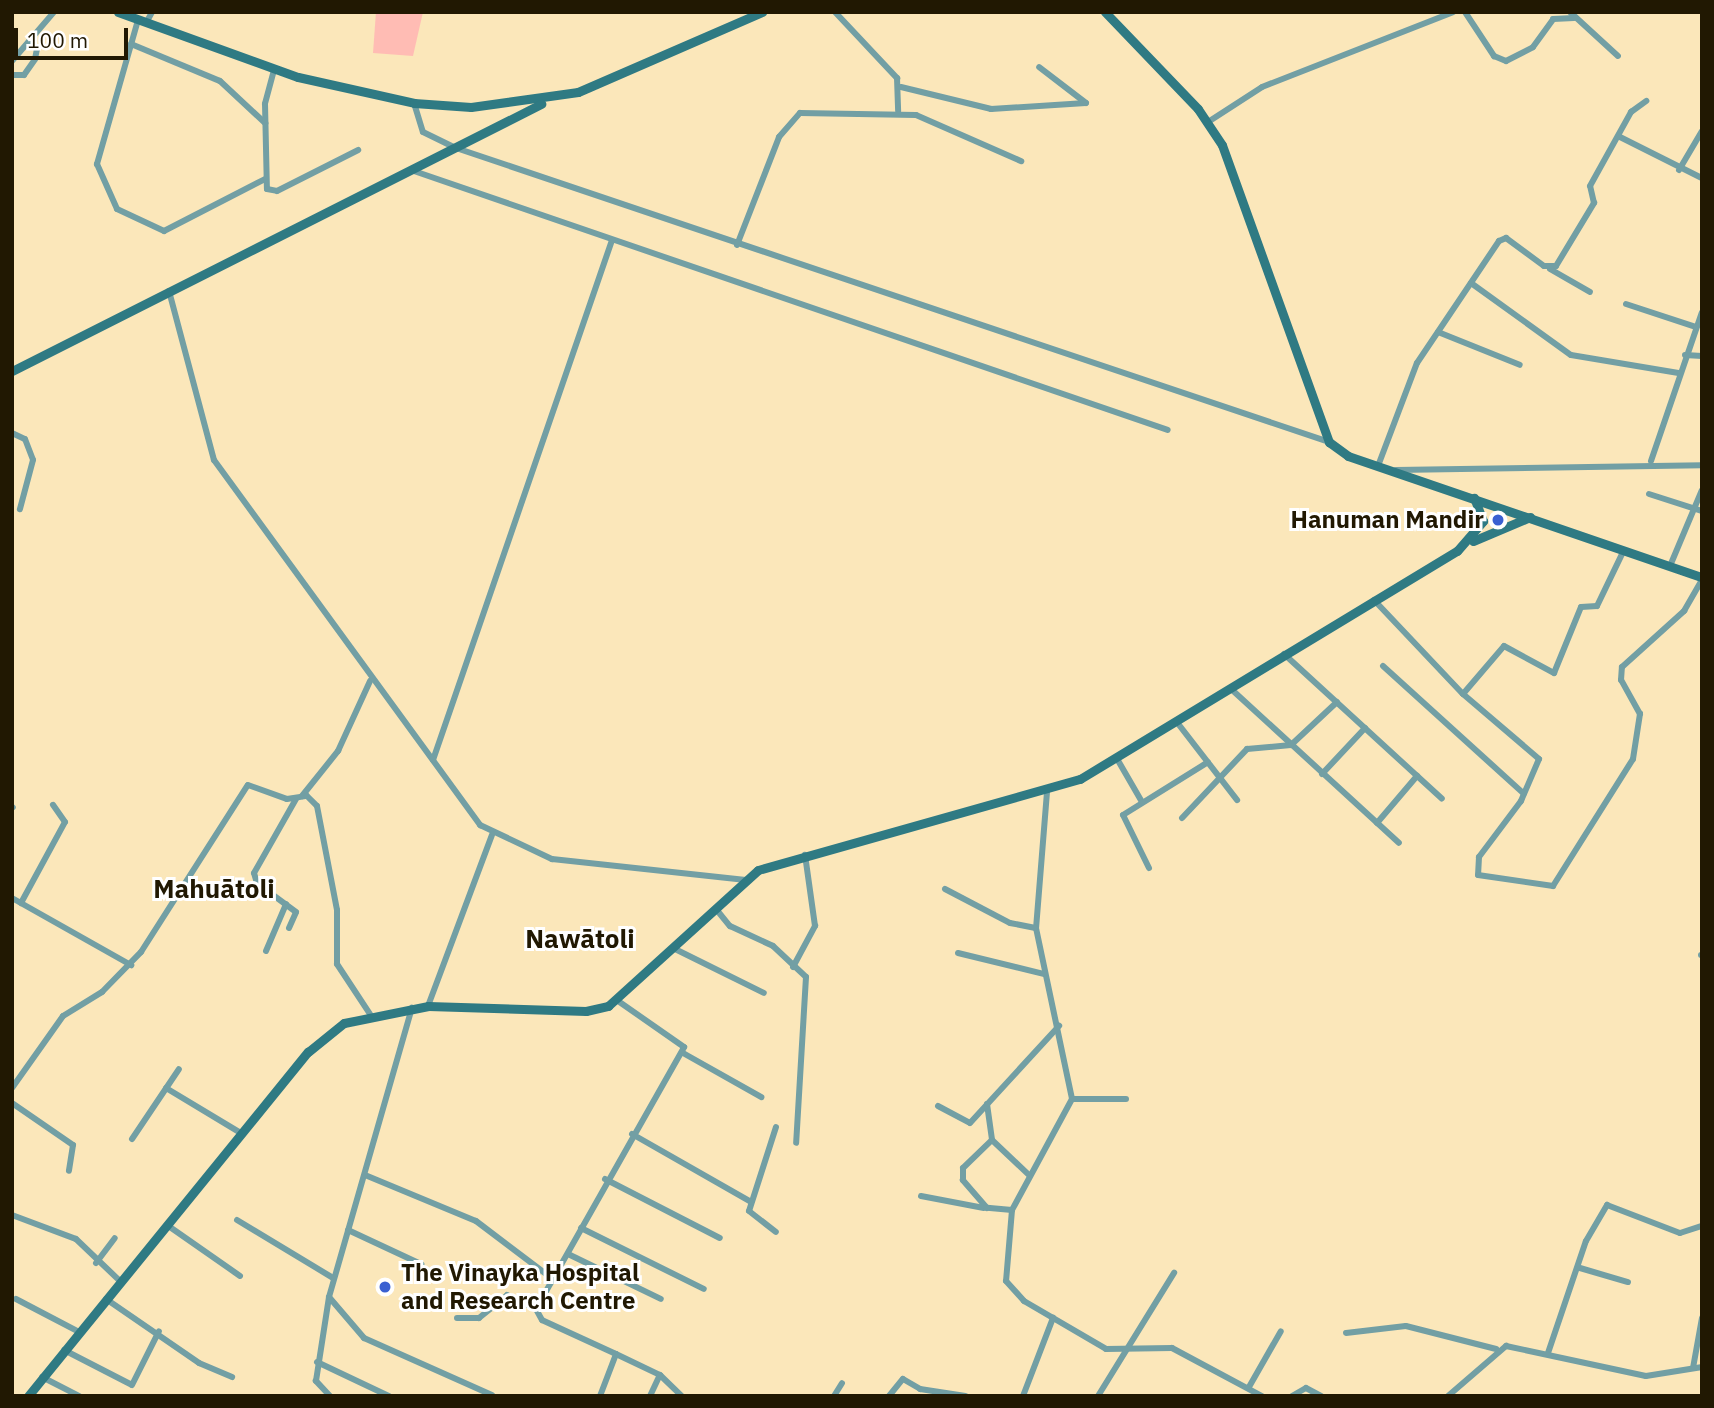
<!DOCTYPE html>
<html>
<head>
<meta charset="utf-8">
<style>
  body { margin:0 }
  #map { position:relative; width:1714px; height:1408px; overflow:hidden; background:#fbe7ba; font-family:"IBM Plex Sans",sans-serif }
  div>[style] { position:absolute }
  [style*='--x'] { left:calc(var(--x)*1px); top:calc(var(--y)*1px); width:calc(var(--w)*1px); rotate:calc(var(--a)*1deg) }
  .green>* { inset:0; background:#ffbcb4 }
  .street>* { height:6px; margin:-3px; padding:0 3px; transform-origin:3px; border-radius:3px; background:#729fa4 }
  .secondary>* { height:9px; margin:-4.5px; padding:0 4.5px; transform-origin:4.5px; border-radius:4.5px; background:#2f7a83 }
  .dots>* { width:19px; height:19px; translate:-50% -50%; box-sizing:border-box; border:4px solid #fff; border-radius:50% }
  span { translate:-50% -50%; white-space:nowrap; text-align:center; line-height:1.15; -webkit-text-stroke:6px #fff; paint-order:stroke }
  .poi-label { font-size:24px; color:#211802; font-weight:700 }
  .right { translate:-100% -50%; text-align:right }
  .left { translate:0 -50%; text-align:left }
  .neighbourhood-label { font-size:26px; color:#211802; font-weight:700 }
  .frame { position:absolute; inset:0; border:14px solid #211802; pointer-events:none }
  .scale { position:absolute; left:14px; top:28px; width:114px; height:32px; box-sizing:border-box; border:4px solid #211802; border-top:0; padding-left:9px; font-size:21px; line-height:24px; white-space:nowrap; color:#211802; -webkit-text-stroke:5px #fff; paint-order:stroke }
</style>
</head>
<body>
<div id="map">
  <div class="green">
    <div style="clip-path:polygon(376px 12px,423px 12px,413px 56px,373px 53px)"></div>
  </div>
  <div class="street">
    <div style="--x:835;--y:12;--w:91;--a:46.8"></div>
    <div style="--x:897;--y:78;--w:33;--a:88"></div>
    <div style="--x:1465;--y:12;--w:53;--a:56.6"></div>
    <div style="--x:1494;--y:56;--w:13;--a:23"></div>
    <div style="--x:1506;--y:61;--w:30;--a:-27"></div>
    <div style="--x:1533;--y:47;--w:34;--a:-54"></div>
    <div style="--x:1553;--y:19;--w:21;--a:-3"></div>
    <div style="--x:1570;--y:12;--w:65;--a:42.5"></div>
    <div style="--x:138;--y:20;--w:150;--a:105.9"></div>
    <div style="--x:97;--y:164;--w:49;--a:66"></div>
    <div style="--x:117;--y:209;--w:52;--a:25.1"></div>
    <div style="--x:164;--y:231;--w:114;--a:-27.2"></div>
    <div style="--x:146;--y:23;--w:13;--a:-61"></div>
    <div style="--x:131;--y:44;--w:96;--a:22.6"></div>
    <div style="--x:220;--y:81;--w:62;--a:43"></div>
    <div style="--x:12;--y:61;--w:65;--a:-49.4"></div>
    <div style="--x:274;--y:70;--w:35;--a:105"></div>
    <div style="--x:265;--y:104;--w:85;--a:88.7"></div>
    <div style="--x:267;--y:189;--w:10;--a:11"></div>
    <div style="--x:277;--y:191;--w:91;--a:-26.8"></div>
    <div style="--x:12;--y:75;--w:12;--a:0"></div>
    <div style="--x:24;--y:75;--w:19;--a:-55"></div>
    <div style="--x:35;--y:59;--w:10;--a:-79"></div>
    <div style="--x:37;--y:49;--w:11;--a:-142"></div>
    <div style="--x:901;--y:87;--w:93;--a:13.7"></div>
    <div style="--x:991;--y:109;--w:95;--a:-3.6"></div>
    <div style="--x:1086;--y:103;--w:59;--a:-142.5"></div>
    <div style="--x:414;--y:103;--w:30;--a:73"></div>
    <div style="--x:423;--y:132;--w:37;--a:26"></div>
    <div style="--x:456;--y:148;--w:921;--a:18.61"></div>
    <div style="--x:1208;--y:122;--w:64;--a:-32.9"></div>
    <div style="--x:1262;--y:87;--w:205;--a:-21.4"></div>
    <div style="--x:1620;--y:137;--w:92;--a:26.6"></div>
    <div style="--x:411;--y:170;--w:800;--a:18.96"></div>
    <div style="--x:1679;--y:170;--w:45;--a:-59.5"></div>
    <div style="--x:737;--y:245;--w:116;--a:-68.7"></div>
    <div style="--x:779;--y:137;--w:32;--a:-49"></div>
    <div style="--x:800;--y:113;--w:116;--a:1"></div>
    <div style="--x:916;--y:115;--w:115;--a:23.7"></div>
    <div style="--x:1550;--y:269;--w:46;--a:29.9"></div>
    <div style="--x:1471;--y:283;--w:123;--a:35.8"></div>
    <div style="--x:1571;--y:355;--w:109;--a:9.5"></div>
    <div style="--x:169;--y:291;--w:175;--a:75.1"></div>
    <div style="--x:214;--y:460;--w:452;--a:53.9"></div>
    <div style="--x:480;--y:825;--w:80;--a:25.3"></div>
    <div style="--x:552;--y:859;--w:195;--a:6.2"></div>
    <div style="--x:1626;--y:304;--w:74;--a:18.2"></div>
    <div style="--x:1438;--y:332;--w:88;--a:21.9"></div>
    <div style="--x:1685;--y:355;--w:17;--a:3"></div>
    <div style="--x:12;--y:433;--w:14;--a:25"></div>
    <div style="--x:25;--y:439;--w:22;--a:69"></div>
    <div style="--x:33;--y:460;--w:51;--a:104.9"></div>
    <div style="--x:1651;--y:461;--w:157;--a:-71.1"></div>
    <div style="--x:1378;--y:466;--w:110;--a:-69.3"></div>
    <div style="--x:1417;--y:363;--w:147;--a:-56.1"></div>
    <div style="--x:1499;--y:241;--w:8;--a:-23"></div>
    <div style="--x:1506;--y:238;--w:47;--a:36.4"></div>
    <div style="--x:1544;--y:266;--w:12;--a:0"></div>
    <div style="--x:1556;--y:266;--w:74;--a:-58.9"></div>
    <div style="--x:1594;--y:203;--w:17;--a:-103"></div>
    <div style="--x:1590;--y:186;--w:85;--a:-61"></div>
    <div style="--x:1631;--y:112;--w:19;--a:-36"></div>
    <div style="--x:1396;--y:470;--w:306;--a:-0.9"></div>
    <div style="--x:1649;--y:494;--w:56;--a:17.8"></div>
    <div style="--x:1670;--y:566;--w:82;--a:-67.2"></div>
    <div style="--x:1374;--y:600;--w:129;--a:46.6"></div>
    <div style="--x:1463;--y:694;--w:100;--a:40.5"></div>
    <div style="--x:1539;--y:759;--w:46;--a:113.2"></div>
    <div style="--x:1521;--y:801;--w:70;--a:126.9"></div>
    <div style="--x:1479;--y:857;--w:18;--a:93"></div>
    <div style="--x:1478;--y:875;--w:76;--a:8.3"></div>
    <div style="--x:1553;--y:886;--w:150;--a:-57.8"></div>
    <div style="--x:1633;--y:759;--w:46;--a:-81.2"></div>
    <div style="--x:1640;--y:714;--w:39;--a:-119"></div>
    <div style="--x:1621;--y:680;--w:13;--a:-86"></div>
    <div style="--x:1622;--y:667;--w:84;--a:-42.1"></div>
    <div style="--x:1684;--y:611;--w:36;--a:-60"></div>
    <div style="--x:1284;--y:654;--w:214;--a:42.5"></div>
    <div style="--x:1383;--y:666;--w:190;--a:42.2"></div>
    <div style="--x:1230;--y:688;--w:229;--a:42.5"></div>
    <div style="--x:1463;--y:694;--w:63;--a:-49.5"></div>
    <div style="--x:1504;--y:646;--w:57;--a:28.4"></div>
    <div style="--x:1554;--y:673;--w:71;--a:-67.8"></div>
    <div style="--x:1581;--y:607;--w:16;--a:-4"></div>
    <div style="--x:1597;--y:606;--w:62;--a:-64.3"></div>
    <div style="--x:1176;--y:721;--w:100;--a:52.3"></div>
    <div style="--x:1116;--y:757;--w:52;--a:60"></div>
    <div style="--x:433;--y:760;--w:550;--a:-71"></div>
    <div style="--x:1322;--y:774;--w:63;--a:-46.9"></div>
    <div style="--x:1047;--y:792;--w:136;--a:94.6"></div>
    <div style="--x:1036;--y:928;--w:175;--a:78.1"></div>
    <div style="--x:1072;--y:1099;--w:126;--a:118.4"></div>
    <div style="--x:1012;--y:1210;--w:71;--a:94.8"></div>
    <div style="--x:1006;--y:1281;--w:27;--a:48"></div>
    <div style="--x:1024;--y:1301;--w:95;--a:30.3"></div>
    <div style="--x:1106;--y:1349;--w:66;--a:-0.9"></div>
    <div style="--x:1172;--y:1348;--w:102;--a:28.1"></div>
    <div style="--x:302;--y:796;--w:58;--a:-51.3"></div>
    <div style="--x:338;--y:751;--w:77;--a:-65.4"></div>
    <div style="--x:12;--y:808;--w:1;--a:-45"></div>
    <div style="--x:1182;--y:818;--w:95;--a:-46.7"></div>
    <div style="--x:1247;--y:749;--w:44;--a:-5.2"></div>
    <div style="--x:1291;--y:745;--w:63;--a:-43.1"></div>
    <div style="--x:1377;--y:823;--w:62;--a:-49.6"></div>
    <div style="--x:1149;--y:868;--w:59;--a:-116.1"></div>
    <div style="--x:1123;--y:815;--w:100;--a:-31.9"></div>
    <div style="--x:945;--y:889;--w:73;--a:27.6"></div>
    <div style="--x:1010;--y:923;--w:26;--a:11"></div>
    <div style="--x:12;--y:898;--w:137;--a:29.4"></div>
    <div style="--x:21;--y:903;--w:92;--a:-61.5"></div>
    <div style="--x:65;--y:822;--w:21;--a:-125"></div>
    <div style="--x:716;--y:909;--w:22;--a:51"></div>
    <div style="--x:730;--y:926;--w:47;--a:24.9"></div>
    <div style="--x:773;--y:946;--w:45;--a:43.2"></div>
    <div style="--x:806;--y:977;--w:166;--a:93.4"></div>
    <div style="--x:289;--y:928;--w:17;--a:-66"></div>
    <div style="--x:296;--y:912;--w:49;--a:-143.4"></div>
    <div style="--x:257;--y:883;--w:10;--a:-107"></div>
    <div style="--x:254;--y:873;--w:85;--a:-60.4"></div>
    <div style="--x:675;--y:949;--w:99;--a:26.3"></div>
    <div style="--x:266;--y:951;--w:51;--a:-66.9"></div>
    <div style="--x:958;--y:953;--w:89;--a:13.7"></div>
    <div style="--x:1701;--y:955;--w:1;--a:0"></div>
    <div style="--x:793;--y:967;--w:47;--a:-61.8"></div>
    <div style="--x:815;--y:926;--w:72;--a:-98"></div>
    <div style="--x:428;--y:1006;--w:183;--a:-69.5"></div>
    <div style="--x:683;--y:1053;--w:90;--a:29.4"></div>
    <div style="--x:12;--y:1088;--w:88;--a:-54.7"></div>
    <div style="--x:63;--y:1016;--w:46;--a:-31.6"></div>
    <div style="--x:102;--y:992;--w:56;--a:-45.7"></div>
    <div style="--x:141;--y:952;--w:198;--a:-57.4"></div>
    <div style="--x:248;--y:785;--w:41;--a:19.7"></div>
    <div style="--x:287;--y:799;--w:20;--a:-9"></div>
    <div style="--x:307;--y:796;--w:14;--a:45"></div>
    <div style="--x:317;--y:806;--w:106;--a:79.1"></div>
    <div style="--x:337;--y:910;--w:54;--a:90"></div>
    <div style="--x:337;--y:964;--w:60;--a:56.6"></div>
    <div style="--x:166;--y:1088;--w:87;--a:31"></div>
    <div style="--x:1072;--y:1099;--w:54;--a:0"></div>
    <div style="--x:12;--y:1103;--w:74;--a:34.5"></div>
    <div style="--x:73;--y:1145;--w:26;--a:99"></div>
    <div style="--x:987;--y:1104;--w:36;--a:82"></div>
    <div style="--x:938;--y:1106;--w:36;--a:28"></div>
    <div style="--x:970;--y:1123;--w:132;--a:-47.5"></div>
    <div style="--x:776;--y:1127;--w:88;--a:107.8"></div>
    <div style="--x:749;--y:1211;--w:34;--a:38"></div>
    <div style="--x:632;--y:1134;--w:137;--a:29.7"></div>
    <div style="--x:132;--y:1139;--w:84;--a:-56.1"></div>
    <div style="--x:365;--y:1175;--w:120;--a:22.5"></div>
    <div style="--x:476;--y:1221;--w:98;--a:37.1"></div>
    <div style="--x:605;--y:1179;--w:129;--a:27.2"></div>
    <div style="--x:921;--y:1196;--w:64;--a:10.8"></div>
    <div style="--x:1012;--y:1210;--w:25;--a:-175"></div>
    <div style="--x:987;--y:1208;--w:37;--a:-131"></div>
    <div style="--x:963;--y:1180;--w:12;--a:-90"></div>
    <div style="--x:963;--y:1168;--w:40;--a:-44"></div>
    <div style="--x:992;--y:1140;--w:50;--a:43.4"></div>
    <div style="--x:12;--y:1215;--w:68;--a:20.6"></div>
    <div style="--x:76;--y:1239;--w:62;--a:43.7"></div>
    <div style="--x:237;--y:1220;--w:112;--a:31.1"></div>
    <div style="--x:167;--y:1225;--w:89;--a:34.9"></div>
    <div style="--x:581;--y:1228;--w:137;--a:26.4"></div>
    <div style="--x:348;--y:1230;--w:81;--a:25"></div>
    <div style="--x:568;--y:1254;--w:103;--a:25.8"></div>
    <div style="--x:96;--y:1263;--w:31;--a:-53"></div>
    <div style="--x:1580;--y:1268;--w:50;--a:16.3"></div>
    <div style="--x:329;--y:1297;--w:54;--a:49.5"></div>
    <div style="--x:364;--y:1338;--w:140;--a:24"></div>
    <div style="--x:16;--y:1299;--w:71;--a:27.6"></div>
    <div style="--x:106;--y:1299;--w:113;--a:34.5"></div>
    <div style="--x:199;--y:1363;--w:36;--a:23"></div>
    <div style="--x:457;--y:1318;--w:22;--a:0"></div>
    <div style="--x:479;--y:1318;--w:36;--a:-39"></div>
    <div style="--x:507;--y:1295;--w:32;--a:26"></div>
    <div style="--x:1346;--y:1333;--w:60;--a:-6.7"></div>
    <div style="--x:1406;--y:1326;--w:93;--a:14.3"></div>
    <div style="--x:64;--y:1350;--w:76;--a:27.2"></div>
    <div style="--x:132;--y:1385;--w:60;--a:-63.4"></div>
    <div style="--x:1548;--y:1353;--w:118;--a:-71.3"></div>
    <div style="--x:1586;--y:1241;--w:42;--a:-59.7"></div>
    <div style="--x:1607;--y:1205;--w:78;--a:21"></div>
    <div style="--x:1680;--y:1233;--w:23;--a:-18"></div>
    <div style="--x:616;--y:1354;--w:49;--a:25.5"></div>
    <div style="--x:660;--y:1375;--w:30;--a:44"></div>
    <div style="--x:317;--y:1362;--w:80;--a:25.3"></div>
    <div style="--x:1693;--y:1368;--w:51;--a:-79.8"></div>
    <div style="--x:42;--y:1377;--w:42;--a:27.2"></div>
    <div style="--x:1249;--y:1387;--w:64;--a:-60.3"></div>
    <div style="--x:330;--y:1396;--w:21;--a:-133"></div>
    <div style="--x:316;--y:1381;--w:85;--a:-81.2"></div>
    <div style="--x:329;--y:1297;--w:301;--a:-74"></div>
    <div style="--x:600;--y:1396;--w:45;--a:-69.1"></div>
    <div style="--x:616;--y:1354;--w:81;--a:-155.3"></div>
    <div style="--x:542;--y:1320;--w:13;--a:-119"></div>
    <div style="--x:536;--y:1309;--w:301;--a:-60.5"></div>
    <div style="--x:684;--y:1047;--w:80;--a:-145.1"></div>
    <div style="--x:650;--y:1396;--w:23;--a:-65"></div>
    <div style="--x:834;--y:1396;--w:15;--a:-58"></div>
    <div style="--x:889;--y:1396;--w:22;--a:-51"></div>
    <div style="--x:903;--y:1379;--w:20;--a:30"></div>
    <div style="--x:920;--y:1389;--w:46;--a:8.8"></div>
    <div style="--x:1023;--y:1396;--w:84;--a:-69"></div>
    <div style="--x:1098;--y:1396;--w:145;--a:-58.3"></div>
    <div style="--x:1292;--y:1396;--w:16;--a:-30"></div>
    <div style="--x:1306;--y:1388;--w:17;--a:28"></div>
    <div style="--x:1448;--y:1396;--w:77;--a:-40.8"></div>
    <div style="--x:1506;--y:1346;--w:143;--a:12.1"></div>
    <div style="--x:1646;--y:1376;--w:57;--a:-9.1"></div>
  </div>
  <div class="secondary">
    <div style="--x:118;--y:12;--w:191;--a:19.9"></div>
    <div style="--x:298;--y:77;--w:119;--a:12.6"></div>
    <div style="--x:414;--y:103;--w:57;--a:4"></div>
    <div style="--x:471;--y:107;--w:108;--a:-8"></div>
    <div style="--x:578;--y:92;--w:201;--a:-23.5"></div>
    <div style="--x:1105;--y:12;--w:134;--a:46.2"></div>
    <div style="--x:1198;--y:109;--w:43;--a:56.3"></div>
    <div style="--x:1222;--y:145;--w:316;--a:70.2"></div>
    <div style="--x:1329;--y:442;--w:24;--a:36"></div>
    <div style="--x:1348;--y:456;--w:374;--a:18.9"></div>
    <div style="--x:12;--y:371;--w:593;--a:-26.78"></div>
    <div style="--x:1473;--y:541;--w:62;--a:-22.8"></div>
    <div style="--x:28;--y:1396;--w:444;--a:-50.9"></div>
    <div style="--x:308;--y:1052;--w:46;--a:-38.9"></div>
    <div style="--x:344;--y:1023;--w:86;--a:-11.4"></div>
    <div style="--x:428;--y:1006;--w:158;--a:1.8"></div>
    <div style="--x:586;--y:1011;--w:23;--a:-13"></div>
    <div style="--x:608;--y:1006;--w:202;--a:-42.2"></div>
    <div style="--x:758;--y:870;--w:335;--a:-15.8"></div>
    <div style="--x:1080;--y:779;--w:441;--a:-31.2"></div>
    <div style="--x:1457;--y:551;--w:40;--a:-49"></div>
    <div style="--x:1483;--y:521;--w:25;--a:-111"></div>
  </div>
  <div class="dots">
    <div style="left:1498px;top:520px;background:#3a60d1"></div>
    <div style="left:385px;top:1287px;background:#3a60d1"></div>
  </div>
  <div class="poi-label">
    <span class="right" style="left:1484px;top:520px">Hanuman Mandir</span>
    <span class="left" style="left:401px;top:1287px">The Vinayka Hospital<br>and Research Centre</span>
  </div>
  <div class="neighbourhood-label">
    <span style="left:214px;top:889px">Mahuātoli</span>
    <span style="left:580px;top:939px">Nawātoli</span>
  </div>
  <div class="frame"></div>
  <div class="scale">100 m</div>
</div>
</body>
</html>
